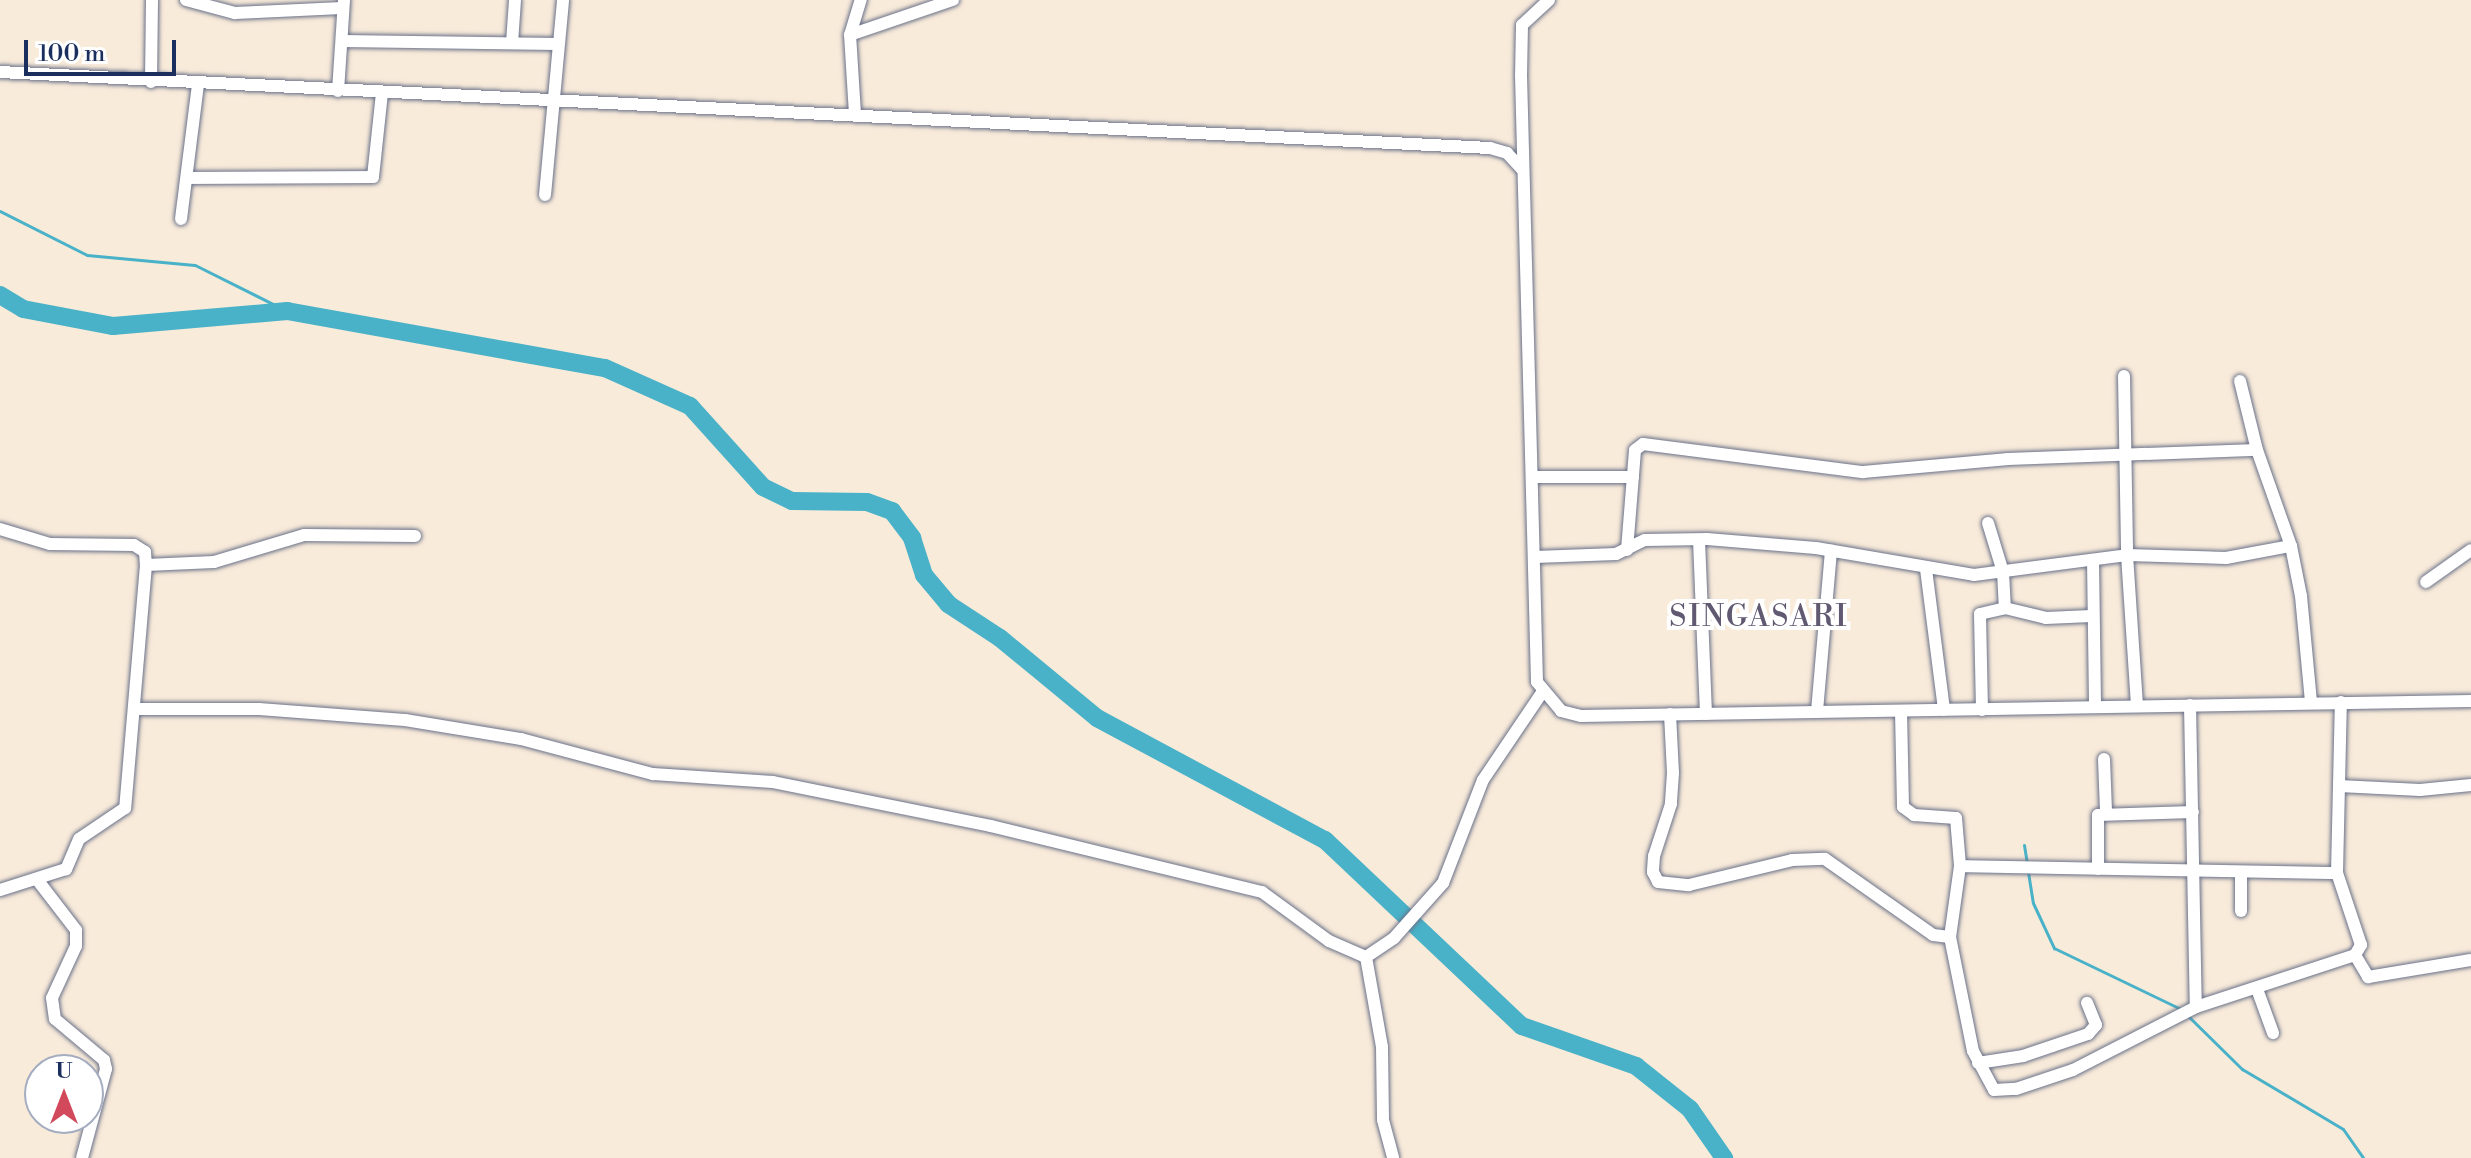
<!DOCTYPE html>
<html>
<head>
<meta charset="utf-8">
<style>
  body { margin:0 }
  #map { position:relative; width:2471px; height:1158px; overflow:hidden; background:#f9ebda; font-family:"Libre Bodoni",serif }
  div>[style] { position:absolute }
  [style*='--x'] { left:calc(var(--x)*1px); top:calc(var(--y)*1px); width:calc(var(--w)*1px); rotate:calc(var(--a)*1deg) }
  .stream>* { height:3px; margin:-1.5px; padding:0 1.5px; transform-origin:1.5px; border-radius:1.5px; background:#49b2c8 }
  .river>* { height:18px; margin:-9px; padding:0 9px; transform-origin:9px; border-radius:9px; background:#49b2c8 }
  .roads { filter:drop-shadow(0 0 2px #697189) drop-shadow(0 0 2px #697189) }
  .minor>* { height:12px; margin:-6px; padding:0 6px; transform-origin:6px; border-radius:6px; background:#fff }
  span { translate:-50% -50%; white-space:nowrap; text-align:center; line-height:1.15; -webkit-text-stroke:8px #fff; paint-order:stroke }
  .quarter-label { font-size:30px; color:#605971; letter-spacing:2px }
  .north { position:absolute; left:24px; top:1054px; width:80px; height:80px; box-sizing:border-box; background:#fff; border:2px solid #a4acbf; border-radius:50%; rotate:0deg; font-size:22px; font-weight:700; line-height:32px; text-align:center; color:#1b2f5e }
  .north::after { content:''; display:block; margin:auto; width:28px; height:36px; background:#d1495b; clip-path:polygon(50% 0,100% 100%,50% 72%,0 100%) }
  .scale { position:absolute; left:24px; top:40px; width:152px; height:36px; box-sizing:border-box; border:4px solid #1b2f5e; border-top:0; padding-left:10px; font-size:24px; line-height:28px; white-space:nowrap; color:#1b2f5e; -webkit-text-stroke:6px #fff; paint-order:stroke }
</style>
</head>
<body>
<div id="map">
  <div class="stream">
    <div style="--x:0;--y:211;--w:97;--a:26.8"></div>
    <div style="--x:87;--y:255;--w:108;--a:5.3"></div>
    <div style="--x:195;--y:265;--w:103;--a:26.6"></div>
    <div style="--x:2024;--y:845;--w:20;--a:81"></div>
    <div style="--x:2028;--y:872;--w:31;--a:81"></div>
    <div style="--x:2033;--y:903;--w:50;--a:65"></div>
    <div style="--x:2054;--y:948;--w:143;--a:25.7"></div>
    <div style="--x:2188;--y:1016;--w:76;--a:44.5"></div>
    <div style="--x:2242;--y:1069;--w:117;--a:30.7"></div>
    <div style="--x:2343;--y:1129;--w:35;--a:55"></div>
  </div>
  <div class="river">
    <div style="--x:0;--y:295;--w:27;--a:31"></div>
    <div style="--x:23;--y:309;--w:92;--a:10.7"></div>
    <div style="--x:113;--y:326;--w:175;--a:-4.9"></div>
    <div style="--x:287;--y:311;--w:323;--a:10.2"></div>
    <div style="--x:605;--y:368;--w:93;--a:24.1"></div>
    <div style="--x:690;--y:406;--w:109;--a:48"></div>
    <div style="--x:763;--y:487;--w:32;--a:26"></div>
    <div style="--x:792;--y:501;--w:75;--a:0.8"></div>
    <div style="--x:867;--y:502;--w:27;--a:20"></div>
    <div style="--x:892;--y:511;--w:34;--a:53"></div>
    <div style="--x:912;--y:538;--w:39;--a:72"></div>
    <div style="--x:924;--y:575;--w:38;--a:50"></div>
    <div style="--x:948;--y:604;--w:62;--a:33.2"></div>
    <div style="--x:1000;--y:638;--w:126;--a:39.5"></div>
    <div style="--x:1097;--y:718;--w:259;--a:28.2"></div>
    <div style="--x:1325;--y:840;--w:271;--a:43.4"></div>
    <div style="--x:1522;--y:1026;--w:121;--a:19.3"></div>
    <div style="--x:1636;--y:1066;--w:69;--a:38.5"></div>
    <div style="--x:1690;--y:1109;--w:60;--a:55.2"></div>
  </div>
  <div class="roads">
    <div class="minor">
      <div style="--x:186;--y:0;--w:51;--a:14.9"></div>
      <div style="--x:235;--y:13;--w:107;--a:-2.7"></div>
      <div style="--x:1549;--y:0;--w:37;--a:137"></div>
      <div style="--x:1522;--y:25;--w:50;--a:91.1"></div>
      <div style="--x:1521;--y:75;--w:607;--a:88.49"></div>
      <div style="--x:1537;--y:682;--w:38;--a:50"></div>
      <div style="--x:1561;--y:711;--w:21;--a:14"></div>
      <div style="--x:1581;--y:716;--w:890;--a:-0.97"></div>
      <div style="--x:850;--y:35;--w:109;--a:-18.8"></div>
      <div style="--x:342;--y:41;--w:214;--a:0.8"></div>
      <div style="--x:512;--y:43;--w:43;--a:-86"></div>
      <div style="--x:0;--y:72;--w:1492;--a:2.92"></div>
      <div style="--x:1490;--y:148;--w:18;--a:16"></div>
      <div style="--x:1507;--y:153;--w:23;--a:47"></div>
      <div style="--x:151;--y:82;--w:82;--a:-89.3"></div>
      <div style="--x:338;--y:91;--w:91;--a:-86.2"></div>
      <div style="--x:855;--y:114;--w:79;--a:-93.6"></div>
      <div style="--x:850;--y:35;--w:37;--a:-73"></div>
      <div style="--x:188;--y:178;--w:185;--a:-0.3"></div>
      <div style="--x:373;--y:177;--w:84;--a:-83.9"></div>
      <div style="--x:545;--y:195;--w:196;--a:-84.7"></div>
      <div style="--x:181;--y:219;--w:135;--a:-82.8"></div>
      <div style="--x:2124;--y:376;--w:179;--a:89"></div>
      <div style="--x:2127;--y:555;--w:150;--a:86.2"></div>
      <div style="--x:2240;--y:381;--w:71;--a:76.2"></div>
      <div style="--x:1535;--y:477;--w:98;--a:0"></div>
      <div style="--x:1988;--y:523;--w:51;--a:73"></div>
      <div style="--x:2003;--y:572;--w:36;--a:87"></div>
      <div style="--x:2005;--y:608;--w:42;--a:13.7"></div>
      <div style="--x:2046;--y:618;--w:45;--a:-2.5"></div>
      <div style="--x:0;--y:529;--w:52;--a:16.7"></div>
      <div style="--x:50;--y:544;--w:84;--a:0.7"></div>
      <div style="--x:134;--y:545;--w:13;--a:32"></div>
      <div style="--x:145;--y:552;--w:13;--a:86"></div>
      <div style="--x:146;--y:565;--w:244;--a:94.9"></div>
      <div style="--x:125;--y:808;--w:55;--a:146"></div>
      <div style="--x:79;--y:839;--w:33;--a:113"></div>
      <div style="--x:66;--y:869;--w:69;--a:162.3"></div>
      <div style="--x:1699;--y:540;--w:174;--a:87.7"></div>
      <div style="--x:1627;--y:550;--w:100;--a:-85.4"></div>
      <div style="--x:1635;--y:450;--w:10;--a:-37"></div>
      <div style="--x:1643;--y:444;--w:222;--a:7.3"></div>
      <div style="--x:1863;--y:472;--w:146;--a:-5.1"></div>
      <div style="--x:2008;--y:459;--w:249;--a:-2.1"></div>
      <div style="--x:2257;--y:450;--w:102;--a:70.5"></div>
      <div style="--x:2291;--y:546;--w:51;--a:78.7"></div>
      <div style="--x:2301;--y:596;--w:106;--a:84.6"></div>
      <div style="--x:1535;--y:557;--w:81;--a:-2.1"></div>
      <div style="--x:1616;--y:554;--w:32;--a:-26"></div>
      <div style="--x:1645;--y:540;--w:62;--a:-0.9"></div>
      <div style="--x:1707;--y:539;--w:109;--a:4.7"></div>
      <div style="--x:1816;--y:548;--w:160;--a:9.7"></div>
      <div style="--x:1974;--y:575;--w:154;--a:-7.4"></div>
      <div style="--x:2127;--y:555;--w:99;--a:1.7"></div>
      <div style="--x:2226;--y:558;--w:66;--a:-10.5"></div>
      <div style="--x:2093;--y:560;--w:147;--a:89.2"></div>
      <div style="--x:146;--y:565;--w:68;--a:-2.5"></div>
      <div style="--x:214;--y:562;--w:94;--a:-16.7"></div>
      <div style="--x:304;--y:535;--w:111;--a:0.5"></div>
      <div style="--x:1926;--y:569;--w:142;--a:82.7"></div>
      <div style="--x:2426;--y:582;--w:55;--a:-35.4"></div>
      <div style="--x:2190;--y:705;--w:302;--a:88.9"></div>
      <div style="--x:135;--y:709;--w:124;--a:0"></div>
      <div style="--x:259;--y:709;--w:146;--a:4.3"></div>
      <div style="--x:405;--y:720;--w:118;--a:9.3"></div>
      <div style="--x:521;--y:739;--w:137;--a:14.9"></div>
      <div style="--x:653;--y:774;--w:120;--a:3.8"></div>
      <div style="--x:773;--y:782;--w:222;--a:11.4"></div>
      <div style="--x:991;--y:826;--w:279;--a:13.7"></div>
      <div style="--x:1262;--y:892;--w:83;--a:36.2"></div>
      <div style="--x:1329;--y:941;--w:40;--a:23.4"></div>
      <div style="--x:1366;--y:957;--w:34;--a:-34"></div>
      <div style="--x:1394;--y:938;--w:74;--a:-48.3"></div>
      <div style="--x:1443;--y:883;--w:110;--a:-68.8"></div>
      <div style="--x:1483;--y:780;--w:107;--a:-56"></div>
      <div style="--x:1982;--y:710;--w:96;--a:-91.2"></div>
      <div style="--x:1980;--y:614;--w:26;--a:-13"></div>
      <div style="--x:1817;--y:711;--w:161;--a:-85"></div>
      <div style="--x:1901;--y:711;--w:96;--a:88.8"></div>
      <div style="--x:1903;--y:807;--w:14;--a:36"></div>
      <div style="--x:1914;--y:815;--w:42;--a:4.1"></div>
      <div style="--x:1956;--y:818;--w:48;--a:85.2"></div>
      <div style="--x:1960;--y:866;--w:377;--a:1.1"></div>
      <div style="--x:1670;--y:714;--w:59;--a:87.1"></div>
      <div style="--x:1673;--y:773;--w:31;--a:94"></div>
      <div style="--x:1671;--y:804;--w:55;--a:108.1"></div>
      <div style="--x:1654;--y:856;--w:16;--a:94"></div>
      <div style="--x:1653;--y:872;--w:11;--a:63"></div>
      <div style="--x:1658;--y:882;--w:31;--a:6"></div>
      <div style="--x:1689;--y:885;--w:106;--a:-13.6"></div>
      <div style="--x:1792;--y:860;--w:33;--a:-2"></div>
      <div style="--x:1825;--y:859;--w:132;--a:35.1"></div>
      <div style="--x:1933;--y:935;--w:17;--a:7"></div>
      <div style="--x:2104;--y:759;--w:53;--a:87.8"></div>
      <div style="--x:2339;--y:786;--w:81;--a:2.8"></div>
      <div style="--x:2420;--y:790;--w:51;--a:-5.6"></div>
      <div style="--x:1960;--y:866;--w:72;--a:98"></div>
      <div style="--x:1950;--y:937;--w:116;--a:78.6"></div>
      <div style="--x:1973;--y:1051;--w:44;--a:61.7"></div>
      <div style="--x:1994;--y:1090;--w:22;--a:-3"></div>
      <div style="--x:2016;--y:1089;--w:60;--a:-18.4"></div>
      <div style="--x:2073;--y:1070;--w:138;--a:-27.1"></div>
      <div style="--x:2196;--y:1007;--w:167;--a:-18.1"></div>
      <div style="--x:2355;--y:955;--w:12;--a:-59"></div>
      <div style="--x:2361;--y:945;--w:76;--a:-108.4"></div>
      <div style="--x:2337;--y:873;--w:171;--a:-88.7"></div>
      <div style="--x:2098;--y:869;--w:54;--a:-90"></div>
      <div style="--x:2098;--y:815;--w:95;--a:-1.8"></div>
      <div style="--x:39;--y:882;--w:61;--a:52.4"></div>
      <div style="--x:76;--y:930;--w:16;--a:90"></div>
      <div style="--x:76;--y:946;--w:57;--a:114.8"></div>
      <div style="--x:52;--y:998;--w:21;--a:82"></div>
      <div style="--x:55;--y:1019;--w:64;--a:39.9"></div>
      <div style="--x:104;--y:1060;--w:9;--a:77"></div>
      <div style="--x:106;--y:1069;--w:92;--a:105.1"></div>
      <div style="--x:2241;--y:911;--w:39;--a:-90"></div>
      <div style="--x:2355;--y:955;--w:26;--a:59"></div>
      <div style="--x:2368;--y:977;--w:104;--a:-9.4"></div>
      <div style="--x:1366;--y:957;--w:91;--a:79.9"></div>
      <div style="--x:1382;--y:1047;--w:73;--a:89.2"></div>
      <div style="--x:1383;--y:1120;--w:39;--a:75"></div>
      <div style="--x:2257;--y:989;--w:47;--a:70"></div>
      <div style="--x:1978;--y:1063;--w:46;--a:-8.8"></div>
      <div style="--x:2023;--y:1056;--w:69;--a:-18.7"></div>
      <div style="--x:2088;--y:1034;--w:12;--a:-48"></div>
      <div style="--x:2096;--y:1025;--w:24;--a:-112"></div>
    </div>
  </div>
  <div class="quarter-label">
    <span style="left:1759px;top:617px">SINGASARI</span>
  </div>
  <div class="north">U</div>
  <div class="scale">100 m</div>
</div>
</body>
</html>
